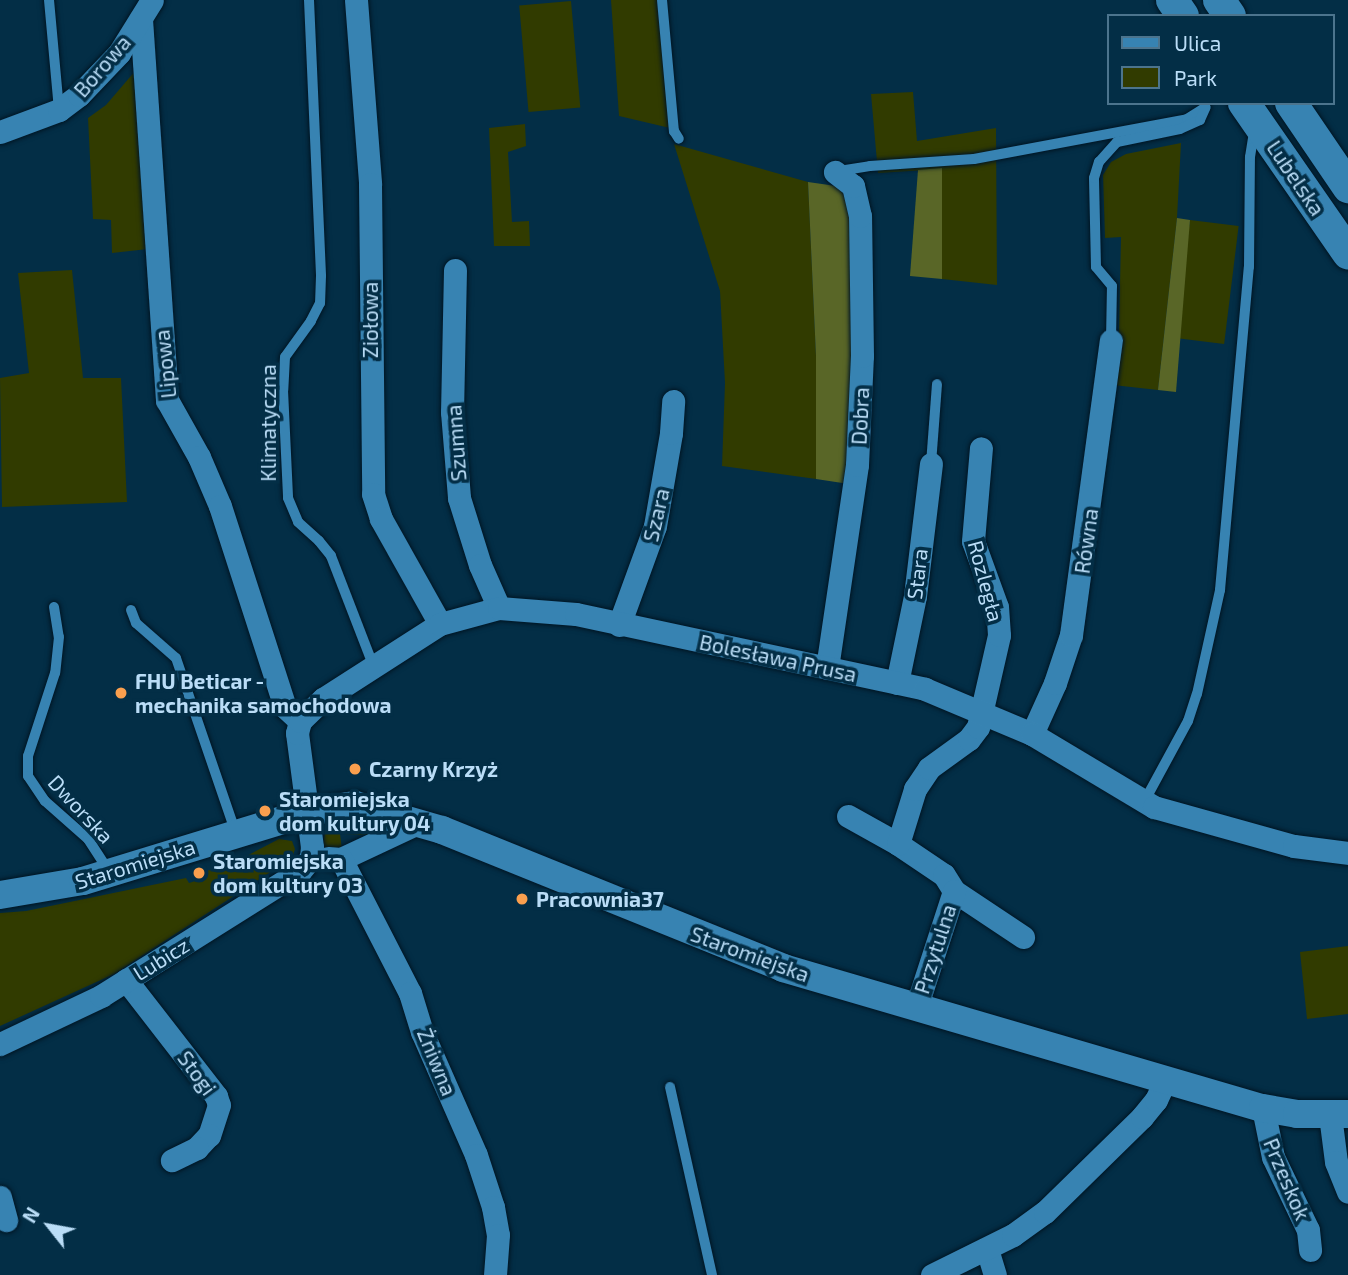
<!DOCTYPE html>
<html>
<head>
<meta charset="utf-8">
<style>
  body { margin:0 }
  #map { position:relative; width:1348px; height:1275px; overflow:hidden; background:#032e46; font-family:"Exo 2",sans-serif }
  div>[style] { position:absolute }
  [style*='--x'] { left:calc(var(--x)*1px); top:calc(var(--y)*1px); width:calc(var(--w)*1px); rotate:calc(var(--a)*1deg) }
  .green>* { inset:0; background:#313b00; transform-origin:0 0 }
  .forest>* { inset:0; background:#596627 }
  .roads { filter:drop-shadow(0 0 2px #001523) drop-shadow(0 0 2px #001523) }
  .service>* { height:10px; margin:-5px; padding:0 5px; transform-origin:5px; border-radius:5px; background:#3783b2 }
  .minor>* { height:23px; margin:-11.5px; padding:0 11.5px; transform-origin:11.5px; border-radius:11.5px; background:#3783b2 }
  .tertiary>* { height:28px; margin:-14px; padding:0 14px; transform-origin:14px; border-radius:14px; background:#3783b2 }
  .secondary>* { height:32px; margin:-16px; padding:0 16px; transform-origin:16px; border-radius:16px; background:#3783b2 }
  .dots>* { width:19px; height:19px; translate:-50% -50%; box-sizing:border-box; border:4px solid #032e46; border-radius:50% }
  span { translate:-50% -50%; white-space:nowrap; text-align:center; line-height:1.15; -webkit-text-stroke:7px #032e46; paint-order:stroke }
  .street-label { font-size:21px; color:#baddf7 }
  .poi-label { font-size:21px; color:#baddf7; font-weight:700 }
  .left { translate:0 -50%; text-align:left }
  .legend { position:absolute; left:1107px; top:14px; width:228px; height:91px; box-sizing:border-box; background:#032e46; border:2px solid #4c748d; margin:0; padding:9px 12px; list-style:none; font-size:21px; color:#baddf7 }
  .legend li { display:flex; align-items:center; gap:14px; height:35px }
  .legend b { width:35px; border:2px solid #4c748d }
  .north { position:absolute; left:14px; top:1191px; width:70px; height:70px; -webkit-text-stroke:5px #032e46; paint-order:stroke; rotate:301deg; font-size:19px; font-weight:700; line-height:28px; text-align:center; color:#baddf7 }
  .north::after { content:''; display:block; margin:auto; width:24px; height:32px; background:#baddf7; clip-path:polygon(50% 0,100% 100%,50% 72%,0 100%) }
</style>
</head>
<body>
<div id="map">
  <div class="green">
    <div style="clip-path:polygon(611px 0,657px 0,670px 128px,619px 116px)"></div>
    <div style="left:571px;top:1px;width:107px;height:52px;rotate:85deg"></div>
    <div style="clip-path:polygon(136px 70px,148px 249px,112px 253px,111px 220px,93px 219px,88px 118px,106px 105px)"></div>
    <div style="clip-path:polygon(913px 92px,917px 141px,996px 128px,997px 285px,942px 279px,942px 169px,878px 173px,871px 94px)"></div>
    <div style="clip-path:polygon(525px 124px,526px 146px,508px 152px,512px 222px,529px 221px,530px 246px,494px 246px,489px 128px)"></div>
    <div style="clip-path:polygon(1181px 143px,1177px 218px,1158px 390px,1113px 385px,1119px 332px,1121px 237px,1105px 238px,1103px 175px,1111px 162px,1126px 154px)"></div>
    <div style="clip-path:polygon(674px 144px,808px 182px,816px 356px,816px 479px,722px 466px,725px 383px,720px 291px)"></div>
    <div style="left:1190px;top:220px;width:49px;height:119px;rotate:7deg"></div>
    <div style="clip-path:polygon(72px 270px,83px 378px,121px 378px,127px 502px,2px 507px,0 378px,29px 373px,18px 273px)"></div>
    <div style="clip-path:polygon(338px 824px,360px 824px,383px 830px,374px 835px,340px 834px,342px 850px,326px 850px,323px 847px,325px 832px,328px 826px)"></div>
    <div style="clip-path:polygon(279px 839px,292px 841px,295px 849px,292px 858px,114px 974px,0 1026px,0 913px,26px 911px,186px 878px,189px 883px,205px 878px,204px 872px,237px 861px)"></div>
    <div style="clip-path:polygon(1348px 946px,1348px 1014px,1307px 1019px,1300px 952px)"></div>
  </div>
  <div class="forest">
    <div style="clip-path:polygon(942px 168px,942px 279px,910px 276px,918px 170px)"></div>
    <div style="clip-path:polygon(808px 182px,843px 187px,853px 216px,849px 484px,816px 479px,816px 356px)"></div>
    <div style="clip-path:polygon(1177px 218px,1190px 220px,1176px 392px,1158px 390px)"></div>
  </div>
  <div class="roads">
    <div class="service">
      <div style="--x:49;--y:0;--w:110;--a:84.8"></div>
      <div style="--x:309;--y:0;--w:276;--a:87.5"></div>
      <div style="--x:321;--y:276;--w:27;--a:92"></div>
      <div style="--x:320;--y:303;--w:20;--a:117"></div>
      <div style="--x:311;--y:321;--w:44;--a:125.8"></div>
      <div style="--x:285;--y:357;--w:33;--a:93"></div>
      <div style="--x:283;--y:390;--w:108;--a:87.3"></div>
      <div style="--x:288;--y:498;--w:26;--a:67"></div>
      <div style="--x:298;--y:522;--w:28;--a:42"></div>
      <div style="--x:319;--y:541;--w:19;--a:51"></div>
      <div style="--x:331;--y:556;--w:117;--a:68.9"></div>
      <div style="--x:662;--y:0;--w:132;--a:84.8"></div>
      <div style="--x:674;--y:131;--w:9;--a:58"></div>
      <div style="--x:839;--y:171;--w:31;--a:-9"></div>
      <div style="--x:870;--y:166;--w:104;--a:-3.9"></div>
      <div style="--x:974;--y:159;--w:217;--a:-10.6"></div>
      <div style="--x:1187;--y:119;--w:22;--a:-32"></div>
      <div style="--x:1111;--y:341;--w:55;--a:-89"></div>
      <div style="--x:1112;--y:286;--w:25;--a:-130"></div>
      <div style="--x:1096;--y:267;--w:89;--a:-91.3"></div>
      <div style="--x:1094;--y:178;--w:17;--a:-73"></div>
      <div style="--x:1099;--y:162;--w:27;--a:-48"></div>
      <div style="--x:1117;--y:142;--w:64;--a:-11.7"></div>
      <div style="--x:1180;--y:129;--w:22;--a:-24"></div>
      <div style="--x:1200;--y:120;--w:12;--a:-66"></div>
      <div style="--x:931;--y:464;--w:80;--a:-85.7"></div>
      <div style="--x:54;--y:607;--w:30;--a:81"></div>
      <div style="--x:59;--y:637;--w:36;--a:96"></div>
      <div style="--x:55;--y:673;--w:87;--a:108"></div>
      <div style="--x:28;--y:756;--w:20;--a:90"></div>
      <div style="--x:28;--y:776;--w:30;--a:56"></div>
      <div style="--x:45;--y:801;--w:57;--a:41.5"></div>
      <div style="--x:88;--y:839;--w:40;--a:57.1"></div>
      <div style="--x:131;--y:610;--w:14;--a:69"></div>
      <div style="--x:136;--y:623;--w:53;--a:41.2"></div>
      <div style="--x:176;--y:658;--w:185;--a:71.1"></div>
      <div style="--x:1144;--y:802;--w:92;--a:-61.5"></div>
      <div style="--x:1188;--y:721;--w:28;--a:-72"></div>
      <div style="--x:1197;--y:694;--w:107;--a:-77.5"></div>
      <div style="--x:1220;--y:590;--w:324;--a:-84.9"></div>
      <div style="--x:1249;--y:267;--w:110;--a:-89.5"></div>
      <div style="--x:1250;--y:157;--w:18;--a:-81"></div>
      <div style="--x:1253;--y:139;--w:11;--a:-41"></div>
      <div style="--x:670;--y:1087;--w:193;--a:77.4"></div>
    </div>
    <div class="minor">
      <div style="--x:356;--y:0;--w:185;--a:85.6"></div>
      <div style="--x:370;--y:184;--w:310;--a:89.4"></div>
      <div style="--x:373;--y:494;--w:26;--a:72"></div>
      <div style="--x:381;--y:519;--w:120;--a:60.7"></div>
      <div style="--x:141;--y:19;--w:382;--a:86.1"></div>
      <div style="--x:167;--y:400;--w:65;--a:60.7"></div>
      <div style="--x:199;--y:457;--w:53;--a:66.8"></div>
      <div style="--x:220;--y:506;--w:211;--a:72.1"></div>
      <div style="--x:285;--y:707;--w:21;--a:43"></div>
      <div style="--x:0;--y:132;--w:63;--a:-20.4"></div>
      <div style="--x:59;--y:110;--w:25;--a:-37"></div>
      <div style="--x:79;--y:95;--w:58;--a:-46.4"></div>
      <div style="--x:119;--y:53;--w:62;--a:-58.1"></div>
      <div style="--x:455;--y:270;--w:142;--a:91.2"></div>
      <div style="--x:452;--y:412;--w:86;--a:85.3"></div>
      <div style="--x:459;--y:498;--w:70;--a:72.6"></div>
      <div style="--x:480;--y:565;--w:47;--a:66.2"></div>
      <div style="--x:619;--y:625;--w:105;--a:-70"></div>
      <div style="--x:655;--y:526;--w:94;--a:-80.2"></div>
      <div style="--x:671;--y:433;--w:32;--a:-86"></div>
      <div style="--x:827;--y:668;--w:205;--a:-81.6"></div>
      <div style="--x:857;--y:465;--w:109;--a:-87.4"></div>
      <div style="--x:862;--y:356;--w:140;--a:-90.8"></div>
      <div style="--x:860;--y:216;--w:31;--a:-103"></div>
      <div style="--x:853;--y:186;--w:23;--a:-142"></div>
      <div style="--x:897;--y:683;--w:89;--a:-78.3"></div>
      <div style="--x:915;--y:596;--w:133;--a:-83.1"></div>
      <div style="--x:1032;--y:734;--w:56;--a:-65.7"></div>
      <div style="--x:1055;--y:683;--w:51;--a:-71.6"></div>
      <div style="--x:1071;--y:635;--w:297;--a:-82.3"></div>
      <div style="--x:848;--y:816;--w:57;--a:29.2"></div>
      <div style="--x:898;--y:844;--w:55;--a:34"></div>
      <div style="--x:944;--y:875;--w:19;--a:58"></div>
      <div style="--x:954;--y:891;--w:83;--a:33.7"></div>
      <div style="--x:898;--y:844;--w:58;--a:-72.8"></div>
      <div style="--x:915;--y:789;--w:25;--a:-56"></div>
      <div style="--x:929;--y:768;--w:49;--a:-35.9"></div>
      <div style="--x:969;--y:739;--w:15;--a:-53"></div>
      <div style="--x:978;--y:727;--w:94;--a:-77.1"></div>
      <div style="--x:999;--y:635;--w:28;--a:-94"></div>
      <div style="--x:997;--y:607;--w:70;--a:-110"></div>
      <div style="--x:973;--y:541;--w:93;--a:-85.1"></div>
      <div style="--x:328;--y:858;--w:13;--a:4"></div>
      <div style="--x:341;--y:859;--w:87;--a:-25.1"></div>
      <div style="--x:341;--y:859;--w:151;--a:62.8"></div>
      <div style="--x:410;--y:993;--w:41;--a:72.9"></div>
      <div style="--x:422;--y:1032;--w:134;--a:66.3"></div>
      <div style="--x:476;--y:1155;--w:55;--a:71.9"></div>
      <div style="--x:493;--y:1207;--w:28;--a:80"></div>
      <div style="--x:498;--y:1235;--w:40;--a:94.3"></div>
      <div style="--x:126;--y:980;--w:147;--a:52.2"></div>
      <div style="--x:216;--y:1096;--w:9;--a:72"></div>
      <div style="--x:219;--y:1105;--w:32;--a:108"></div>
      <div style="--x:209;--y:1135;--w:18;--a:133"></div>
      <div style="--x:197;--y:1148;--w:28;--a:154"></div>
      <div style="--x:916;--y:1008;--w:123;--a:-72"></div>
      <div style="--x:0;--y:1044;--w:112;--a:-25.4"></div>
      <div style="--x:101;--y:996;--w:235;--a:-32.1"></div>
      <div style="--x:300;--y:871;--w:17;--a:-50"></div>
      <div style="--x:311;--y:858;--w:11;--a:-85"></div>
      <div style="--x:312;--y:847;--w:115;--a:-97.5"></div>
      <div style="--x:297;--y:733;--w:12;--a:-76"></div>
      <div style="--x:300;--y:721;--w:32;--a:-44"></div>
      <div style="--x:323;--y:699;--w:139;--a:-32.7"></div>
      <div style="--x:440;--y:624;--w:61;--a:-15.2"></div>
      <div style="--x:499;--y:608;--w:77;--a:4.5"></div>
      <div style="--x:576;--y:614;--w:357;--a:12.1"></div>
      <div style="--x:925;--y:689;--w:116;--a:22.8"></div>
      <div style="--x:1032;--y:734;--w:142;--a:30.9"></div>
      <div style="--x:1154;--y:807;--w:145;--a:15.6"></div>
      <div style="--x:1294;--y:846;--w:54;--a:7.4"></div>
      <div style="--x:1263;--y:1108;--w:50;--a:78.5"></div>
      <div style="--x:1273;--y:1157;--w:81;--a:64.4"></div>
      <div style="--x:1308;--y:1230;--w:20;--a:84"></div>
      <div style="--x:1330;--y:1115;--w:47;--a:82.7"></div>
      <div style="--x:1336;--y:1162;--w:32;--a:68"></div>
      <div style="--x:0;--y:1197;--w:24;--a:75"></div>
      <div style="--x:987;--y:1249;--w:27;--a:73"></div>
      <div style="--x:932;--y:1275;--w:90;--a:-26.3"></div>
      <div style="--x:1013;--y:1235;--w:39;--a:-36"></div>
      <div style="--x:1045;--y:1212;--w:136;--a:-44.4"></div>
      <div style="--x:1142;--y:1117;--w:22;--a:-51"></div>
      <div style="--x:1156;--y:1100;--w:21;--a:-65"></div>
    </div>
    <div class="tertiary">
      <div style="--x:0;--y:895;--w:84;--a:-9.6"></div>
      <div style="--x:83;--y:881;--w:236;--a:-17"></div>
      <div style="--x:309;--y:812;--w:47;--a:-8.7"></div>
      <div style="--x:355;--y:805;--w:91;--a:16"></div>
      <div style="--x:442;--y:830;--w:368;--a:22"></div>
      <div style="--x:783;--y:968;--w:500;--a:16.3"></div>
      <div style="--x:1263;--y:1108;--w:35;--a:10"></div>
      <div style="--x:1297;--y:1114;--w:51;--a:0"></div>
    </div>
    <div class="secondary">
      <div style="--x:1172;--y:0;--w:19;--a:55"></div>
      <div style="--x:1219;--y:0;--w:19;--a:55"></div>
      <div style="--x:1244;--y:103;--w:183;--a:55.3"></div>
      <div style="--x:1291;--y:103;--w:102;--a:55.8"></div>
    </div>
  </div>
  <div class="dots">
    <div style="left:121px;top:693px;background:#fa9f4e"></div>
    <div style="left:355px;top:769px;background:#fa9f4e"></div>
    <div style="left:265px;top:811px;background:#fa9f4e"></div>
    <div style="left:199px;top:873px;background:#fa9f4e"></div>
    <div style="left:522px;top:899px;background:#fa9f4e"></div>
  </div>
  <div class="street-label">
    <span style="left:102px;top:66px;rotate:-49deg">Borowa</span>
    <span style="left:1296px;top:178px;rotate:56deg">Lubelska</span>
    <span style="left:370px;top:320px;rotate:-90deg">Ziołowa</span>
    <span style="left:165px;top:364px;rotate:-96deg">Lipowa</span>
    <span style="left:860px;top:416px;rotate:-87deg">Dobra</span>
    <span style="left:268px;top:423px;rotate:-90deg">Klimatyczna</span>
    <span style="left:456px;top:443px;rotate:-94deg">Szumna</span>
    <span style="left:656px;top:515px;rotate:-77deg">Szara</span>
    <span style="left:1086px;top:541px;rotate:-82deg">Równa</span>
    <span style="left:917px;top:574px;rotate:-83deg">Stara</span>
    <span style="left:986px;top:581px;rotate:75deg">Rozległa</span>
    <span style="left:778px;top:658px;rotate:12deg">Bolesława Prusa</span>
    <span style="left:81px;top:809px;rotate:47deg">Dworska</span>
    <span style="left:135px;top:864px;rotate:-17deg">Staromiejska</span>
    <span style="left:935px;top:949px;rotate:-72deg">Przytulna</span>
    <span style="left:750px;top:954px;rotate:20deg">Staromiejska</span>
    <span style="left:161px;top:959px;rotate:-32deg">Lubicz</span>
    <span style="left:437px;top:1062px;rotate:68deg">Żniwna</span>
    <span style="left:197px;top:1073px;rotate:54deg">Stogi</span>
    <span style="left:1287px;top:1179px;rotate:67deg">Przeskok</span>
  </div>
  <div class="poi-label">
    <span class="left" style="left:135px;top:693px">FHU Beticar -<br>mechanika samochodowa</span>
    <span class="left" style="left:369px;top:769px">Czarny Krzyż</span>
    <span class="left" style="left:279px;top:811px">Staromiejska<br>dom kultury 04</span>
    <span class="left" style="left:213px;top:873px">Staromiejska<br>dom kultury 03</span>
    <span class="left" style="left:536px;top:899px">Pracownia37</span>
  </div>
  <ul class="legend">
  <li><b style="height:9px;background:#3783b2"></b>Ulica</li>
  <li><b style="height:19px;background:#313b00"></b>Park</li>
  </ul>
  <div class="north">N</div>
</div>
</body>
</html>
